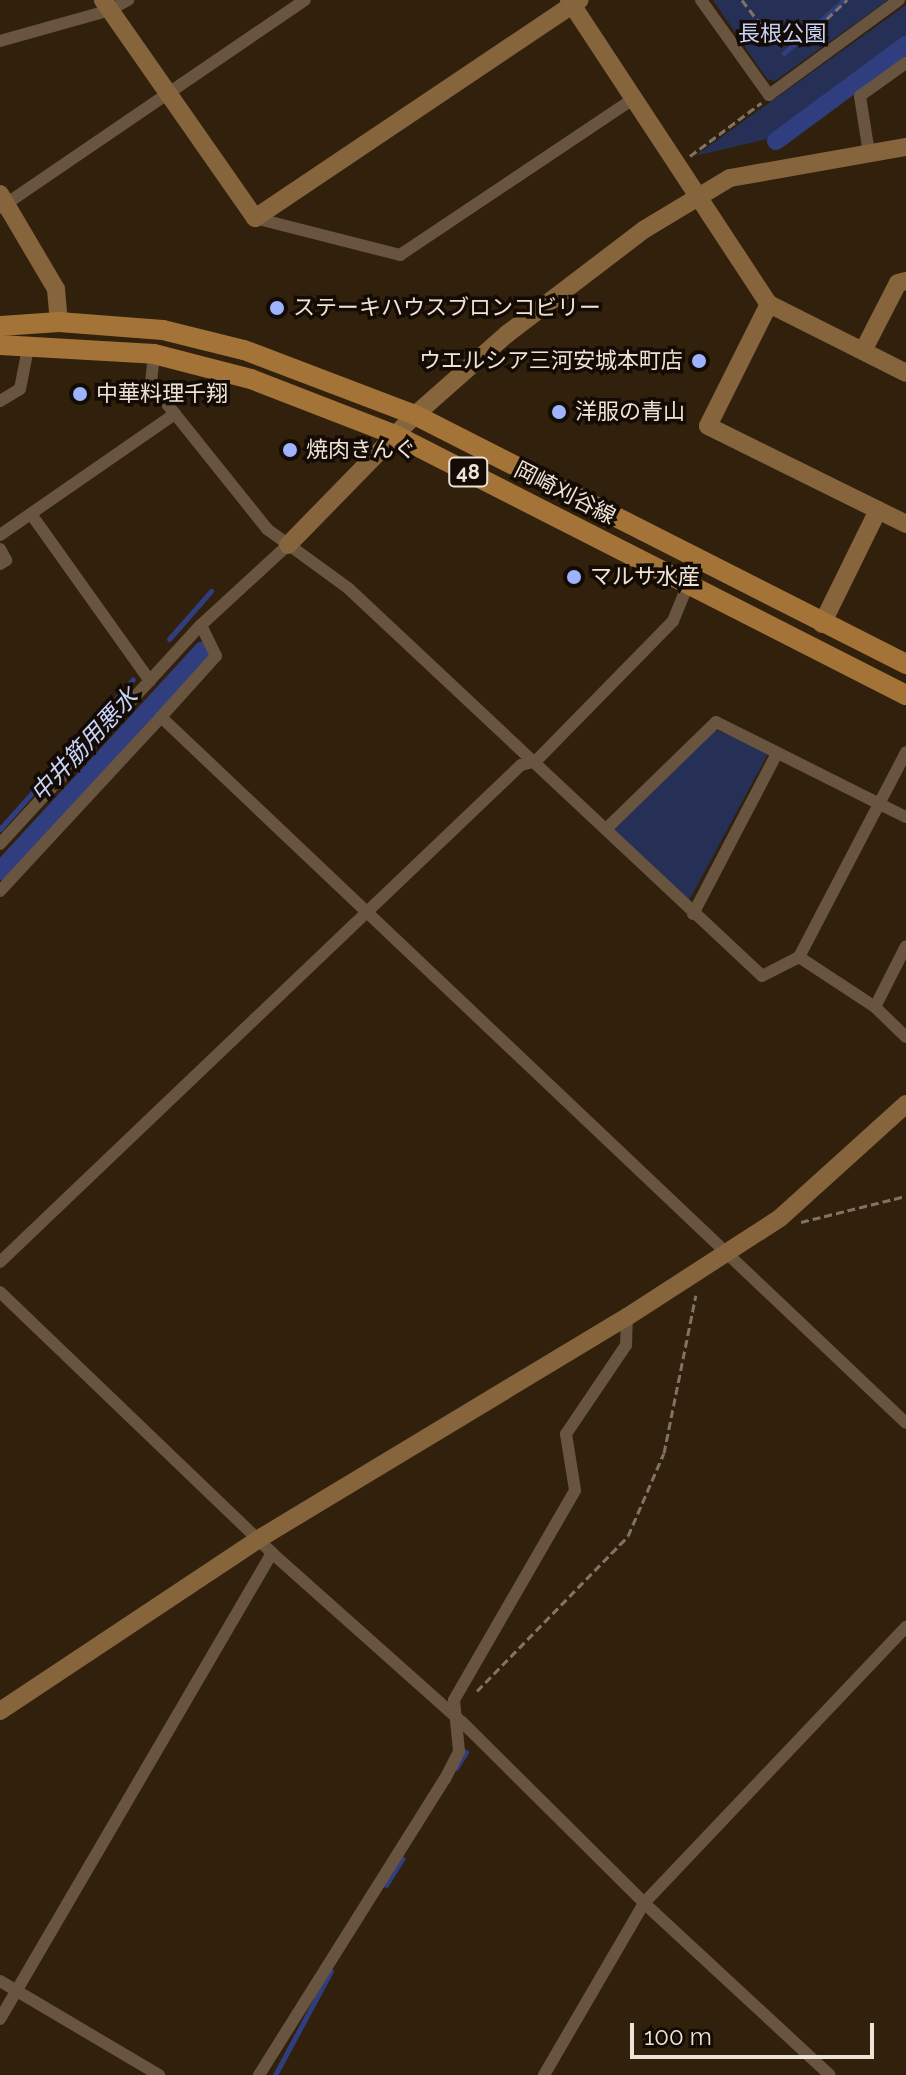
<!DOCTYPE html>
<html>
<head>
<meta charset="utf-8">
<style>
  body { margin:0 }
  #map { position:relative; width:906px; height:2075px; overflow:hidden; background:#31200c; font-family:Raleway,"Noto Sans JP",sans-serif }
  div>[style] { position:absolute }
  [style*='--x'] { left:calc(var(--x)*1px); top:calc(var(--y)*1px); width:calc(var(--w)*1px); rotate:calc(var(--a)*1deg) }
  .green>* { inset:0; background:#263057 }
  .stream>* { height:5px; margin:-2.5px; padding:0 2.5px; transform-origin:2.5px; border-radius:2.5px; background:#303e80 }
  .canal>* { height:18px; margin:-9px; padding:0 9px; transform-origin:9px; border-radius:9px; background:#303e80 }
  .path>* { height:3px; margin-top:-1.5px; transform-origin:0; background:repeating-linear-gradient(90deg,#817362 0 8px,transparent 0 12px) }
  .street>* { height:12px; margin:-6px; padding:0 6px; transform-origin:6px; border-radius:6px; background:#68543f }
  .secondary>* { height:18px; margin:-9px; padding:0 9px; transform-origin:9px; border-radius:9px; background:#86643c }
  .primary>* { height:20px; margin:-10px; padding:0 10px; transform-origin:10px; border-radius:10px; background:#a37338 }
  .dots>* { width:22px; height:22px; translate:-50% -50%; box-sizing:border-box; border:4px solid #130b04; border-radius:50% }
  span { translate:-50% -50%; white-space:nowrap; text-align:center; line-height:1.15; -webkit-text-stroke:7px #130b04; paint-order:stroke }
  .shield-label span { padding:2px 6px; background:#130b04; border:2px solid; border-radius:6px; -webkit-text-stroke-width:0 }
  .shield-label { font-size:20px; color:#efe3d7; font-weight:700 }
  .park-label { font-size:22px; color:#c5d1f9 }
  .poi-label { font-size:22px; color:#efe3d7 }
  .left { translate:0 -50%; text-align:left }
  .right { translate:-100% -50%; text-align:right }
  .street-label { font-size:22px; color:#efe3d7 }
  .water-label { font-size:24px; color:#c7d3fb; font-style:italic }
  .scale { position:absolute; left:630px; top:2023px; width:244px; height:36px; box-sizing:border-box; border:4px solid #efe3d7; border-top:0; padding-left:10px; font-size:24px; line-height:28px; white-space:nowrap; color:#efe3d7; -webkit-text-stroke:6px #130b04; paint-order:stroke }
</style>
</head>
<body>
<div id="map">
  <div class="green">
    <div style="clip-path:polygon(713px 0,888px 0,775px 81px,767px 79px)"></div>
    <div style="clip-path:polygon(906px 5px,906px 38px,767px 139px,695px 156px)"></div>
    <div style="clip-path:polygon(710px 728px,770px 750px,685px 908px,607px 828px)"></div>
  </div>
  <div class="stream">
    <div style="--x:784;--y:53;--w:80;--a:-41.5"></div>
    <div style="--x:169;--y:639;--w:64;--a:-48.8"></div>
    <div style="--x:0;--y:829;--w:200;--a:-48.4"></div>
    <div style="--x:456;--y:1768;--w:19;--a:-58"></div>
    <div style="--x:386;--y:1885;--w:31;--a:-58"></div>
    <div style="--x:275;--y:2075;--w:118;--a:-61.7"></div>
  </div>
  <div class="canal">
    <div style="--x:776;--y:141;--w:162;--a:-36.4"></div>
    <div style="--x:0;--y:871;--w:300;--a:-47.4"></div>
  </div>
  <div class="path">
    <div style="--x:742;--y:0;--w:43;--a:52.6"></div>
    <div style="--x:768;--y:34;--w:50;--a:-8"></div>
    <div style="--x:818;--y:27;--w:40;--a:-43"></div>
    <div style="--x:690;--y:156;--w:89;--a:-36.7"></div>
    <div style="--x:801;--y:1222;--w:108;--a:-13.9"></div>
    <div style="--x:477;--y:1691;--w:216;--a:-45.7"></div>
    <div style="--x:628;--y:1536;--w:90;--a:-66.6"></div>
    <div style="--x:664;--y:1453;--w:161;--a:-78.6"></div>
  </div>
  <div class="street">
    <div style="--x:701;--y:0;--w:117;--a:54.4"></div>
    <div style="--x:769;--y:95;--w:161;--a:-36.2"></div>
    <div style="--x:0;--y:41;--w:114;--a:-15.7"></div>
    <div style="--x:110;--y:10;--w:21;--a:-29"></div>
    <div style="--x:869;--y:153;--w:58;--a:-99"></div>
    <div style="--x:860;--y:96;--w:57;--a:-35.7"></div>
    <div style="--x:0;--y:208;--w:369;--a:-34.3"></div>
    <div style="--x:255;--y:218;--w:150;--a:14.3"></div>
    <div style="--x:400;--y:255;--w:280;--a:-33.8"></div>
    <div style="--x:154;--y:354;--w:30;--a:96"></div>
    <div style="--x:151;--y:384;--w:186;--a:51.3"></div>
    <div style="--x:267;--y:529;--w:100;--a:36.1"></div>
    <div style="--x:348;--y:588;--w:567;--a:43.14"></div>
    <div style="--x:762;--y:976;--w:42;--a:-27.2"></div>
    <div style="--x:799;--y:957;--w:231;--a:-62.4"></div>
    <div style="--x:0;--y:401;--w:23;--a:-31"></div>
    <div style="--x:20;--y:389;--w:47;--a:-78.9"></div>
    <div style="--x:31;--y:514;--w:205;--a:54.5"></div>
    <div style="--x:0;--y:535;--w:213;--a:-34.7"></div>
    <div style="--x:0;--y:549;--w:13;--a:61"></div>
    <div style="--x:6;--y:560;--w:7;--a:146"></div>
    <div style="--x:161;--y:717;--w:82;--a:-48"></div>
    <div style="--x:216;--y:656;--w:34;--a:-116"></div>
    <div style="--x:607;--y:828;--w:152;--a:-44.2"></div>
    <div style="--x:716;--y:722;--w:212;--a:26.6"></div>
    <div style="--x:0;--y:844;--w:297;--a:-47.5"></div>
    <div style="--x:201;--y:625;--w:118;--a:-42.6"></div>
    <div style="--x:0;--y:891;--w:237;--a:-47.2"></div>
    <div style="--x:161;--y:717;--w:1026;--a:43.46"></div>
    <div style="--x:693;--y:914;--w:182;--a:-62.4"></div>
    <div style="--x:799;--y:957;--w:91;--a:33.3"></div>
    <div style="--x:875;--y:1007;--w:43;--a:44.1"></div>
    <div style="--x:875;--y:1007;--w:68;--a:-63.1"></div>
    <div style="--x:0;--y:1262;--w:720;--a:-43.65"></div>
    <div style="--x:521;--y:765;--w:16;--a:-15"></div>
    <div style="--x:536;--y:761;--w:196;--a:-45.6"></div>
    <div style="--x:673;--y:621;--w:42;--a:-67.7"></div>
    <div style="--x:0;--y:1292;--w:377;--a:43.8"></div>
    <div style="--x:272;--y:1553;--w:254;--a:41.7"></div>
    <div style="--x:462;--y:1722;--w:257;--a:44.8"></div>
    <div style="--x:644;--y:1903;--w:253;--a:42.8"></div>
    <div style="--x:0;--y:1981;--w:185;--a:30.6"></div>
    <div style="--x:0;--y:2019;--w:540;--a:-59.73"></div>
    <div style="--x:259;--y:2075;--w:350;--a:-57.9"></div>
    <div style="--x:445;--y:1779;--w:31;--a:-63"></div>
    <div style="--x:459;--y:1751;--w:51;--a:-95.6"></div>
    <div style="--x:454;--y:1700;--w:242;--a:-60"></div>
    <div style="--x:575;--y:1490;--w:57;--a:-99.1"></div>
    <div style="--x:566;--y:1434;--w:107;--a:-56"></div>
    <div style="--x:626;--y:1345;--w:28;--a:-88"></div>
    <div style="--x:544;--y:2075;--w:199;--a:-59.8"></div>
    <div style="--x:644;--y:1903;--w:381;--a:-46.5"></div>
  </div>
  <div class="secondary">
    <div style="--x:103;--y:0;--w:266;--a:55.1"></div>
    <div style="--x:255;--y:218;--w:391;--a:-33.9"></div>
    <div style="--x:569;--y:0;--w:364;--a:56.7"></div>
    <div style="--x:769;--y:304;--w:153;--a:26.7"></div>
    <div style="--x:0;--y:194;--w:110;--a:59.5"></div>
    <div style="--x:56;--y:289;--w:33;--a:85"></div>
    <div style="--x:769;--y:304;--w:136;--a:116.6"></div>
    <div style="--x:708;--y:426;--w:221;--a:26.3"></div>
    <div style="--x:863;--y:351;--w:76;--a:-62.8"></div>
    <div style="--x:898;--y:283;--w:8;--a:-14"></div>
    <div style="--x:288;--y:545;--w:182;--a:-45.7"></div>
    <div style="--x:415;--y:415;--w:123;--a:-41.4"></div>
    <div style="--x:507;--y:334;--w:173;--a:-37.3"></div>
    <div style="--x:645;--y:229;--w:99;--a:-31"></div>
    <div style="--x:730;--y:178;--w:179;--a:-10"></div>
    <div style="--x:822;--y:624;--w:127;--a:-63.8"></div>
    <div style="--x:0;--y:1711;--w:309;--a:-33.6"></div>
    <div style="--x:257;--y:1540;--w:432;--a:-31.1"></div>
    <div style="--x:627;--y:1317;--w:182;--a:-32.9"></div>
    <div style="--x:780;--y:1218;--w:170;--a:-42.1"></div>
  </div>
  <div class="primary">
    <div style="--x:0;--y:326;--w:59;--a:-3.9"></div>
    <div style="--x:59;--y:322;--w:104;--a:4.4"></div>
    <div style="--x:163;--y:330;--w:83;--a:13.9"></div>
    <div style="--x:244;--y:350;--w:183;--a:20.8"></div>
    <div style="--x:415;--y:415;--w:551;--a:26.89"></div>
    <div style="--x:0;--y:345;--w:154;--a:3.3"></div>
    <div style="--x:154;--y:354;--w:100;--a:14.5"></div>
    <div style="--x:251;--y:379;--w:152;--a:21.2"></div>
    <div style="--x:393;--y:434;--w:576;--a:26.97"></div>
  </div>
  <div class="dots">
    <div style="left:277px;top:308px;background:#9eb3fd"></div>
    <div style="left:699px;top:361px;background:#9eb3fd"></div>
    <div style="left:80px;top:394px;background:#9eb3fd"></div>
    <div style="left:559px;top:412px;background:#9eb3fd"></div>
    <div style="left:290px;top:450px;background:#9eb3fd"></div>
    <div style="left:574px;top:577px;background:#9eb3fd"></div>
  </div>
  <div class="shield-label">
    <span style="left:468px;top:472px">48</span>
  </div>
  <div class="park-label">
    <span style="left:782px;top:34px">長根公園</span>
  </div>
  <div class="poi-label">
    <span class="left" style="left:293px;top:308px">ステーキハウスブロンコビリー</span>
    <span class="right" style="left:683px;top:361px">ウエルシア三河安城本町店</span>
    <span class="left" style="left:96px;top:394px">中華料理千翔</span>
    <span class="left" style="left:575px;top:412px">洋服の青山</span>
    <span class="left" style="left:306px;top:450px">焼肉きんぐ</span>
    <span class="left" style="left:590px;top:577px">マルサ水産</span>
  </div>
  <div class="street-label">
    <span style="left:565px;top:493px;rotate:27deg">岡崎刈谷線</span>
  </div>
  <div class="water-label">
    <span style="left:84px;top:745px;rotate:-47deg">中井筋用悪水</span>
  </div>
  <div class="scale">100 m</div>
</div>
</body>
</html>
